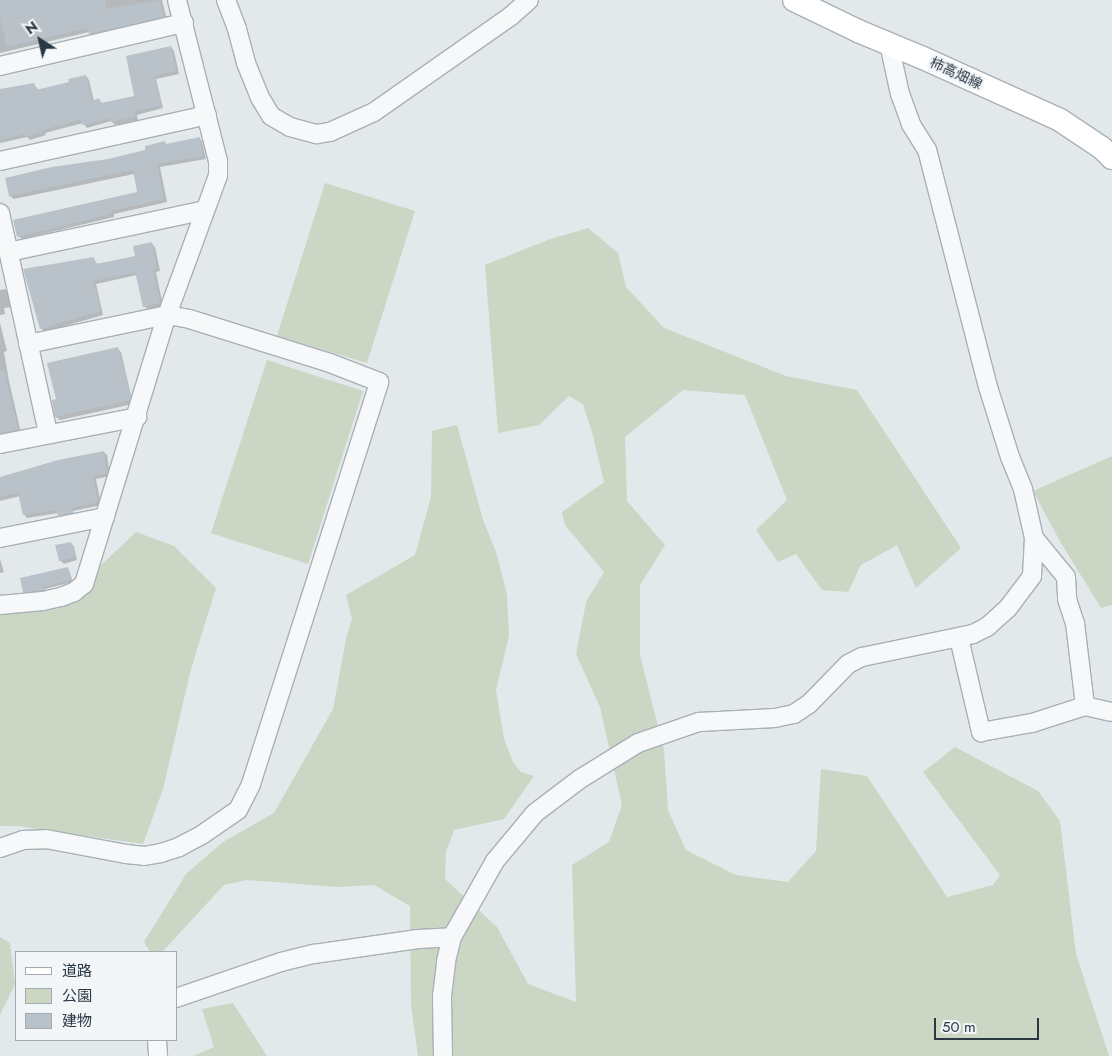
<!DOCTYPE html>
<meta charset="utf-8">
<style>
body{margin:0}
#map{position:relative;width:1112px;height:1056px;overflow:hidden;background:#e3e8eb;font-family:Jost,"Noto Sans JP",sans-serif}
div>[style]{position:absolute}
.green>*{inset:0;background:#cbd6c4}
.shadow>*{inset:0;background:#0003}
.building>*{inset:0;background:#bac2c9}
.roads{filter:drop-shadow(1px 0 #a8b0b6) drop-shadow(-1px 0 #a8b0b6) drop-shadow(0 1px #a8b0b6) drop-shadow(0 -1px #a8b0b6)}
.minor>*{height:18px;margin:-9px;padding:0 9px;transform-origin:9px;border-radius:9px;background:#f6f8f9}
.major>*{height:22px;margin:-11px;padding:0 11px;transform-origin:11px;border-radius:11px;background:#fff}
span{translate:-50% -50%;white-space:nowrap;text-align:center;line-height:1.15;-webkit-text-stroke:5px #f3f6f9;paint-order:stroke}
.street-label{font-size:14px;color:#2a3844}
.legend{position:absolute;left:15px;top:951px;width:162px;height:90px;box-sizing:border-box;background:#f3f6f9;border:1px solid #a3aab1;margin:0;padding:6px 9px;list-style:none;font-size:15px;color:#2a3844}
.legend li{display:flex;align-items:center;gap:10px;height:25px}
.legend b{width:25px;border:1px solid #a3aab1}
.north{position:absolute;left:15px;top:15px;width:50px;height:50px;-webkit-text-stroke:4px #f3f6f9;paint-order:stroke;rotate:325deg;font-size:14px;font-weight:700;line-height:20px;text-align:center;color:#2a3844}
.north::after{content:'';display:block;margin:auto;width:18px;height:22px;background:#2a3844;clip-path:polygon(50% 0,100% 100%,50% 72%,0 100%)}
.scale{position:absolute;left:934px;top:1018px;width:105px;height:22px;box-sizing:border-box;border:2px solid #2a3844;border-top:0;padding-left:6px;font-size:15px;line-height:18px;white-space:nowrap;color:#2a3844;-webkit-text-stroke:4px #f3f6f9;paint-order:stroke}
</style>
<div id="map">
<div class="green">
<div style="clip-path:polygon(325px 183px,415px 211px,367px 363px,277px 336px)"></div>
<div style="clip-path:polygon(588px 228px,618px 253px,626px 287px,664px 328px,786px 376px,857px 390px,961px 548px,916px 588px,897px 545px,861px 565px,848px 592px,822px 590px,796px 554px,778px 562px,756px 530px,787px 500px,745px 395px,683px 390px,625px 437px,627px 501px,665px 545px,640px 585px,640px 655px,664px 750px,668px 810px,686px 850px,736px 875px,788px 882px,816px 851px,821px 769px,867px 776px,947px 897px,993px 885px,1000px 875px,923px 772px,955px 747px,1038px 791px,1060px 821px,1076px 954px,1109px 1056px,418px 1056px,411px 1005px,410px 906px,374px 885px,337px 887px,247px 880px,224px 885px,162px 952px,150px 952px,144px 942px,186px 874px,223px 842px,274px 813px,333px 709px,346px 639px,352px 619px,346px 595px,415px 555px,431px 497px,432px 431px,457px 425px,483px 520px,496px 552px,507px 595px,509px 636px,496px 690px,504px 739px,513px 762px,521px 772px,534px 776px,504px 819px,454px 830px,446px 852px,445px 879px,497px 927px,528px 984px,576px 1002px,572px 865px,609px 842px,622px 805px,600px 707px,576px 654px,586px 602px,604px 572px,565px 525px,562px 512px,604px 482px,593px 436px,583px 404px,569px 396px,539px 425px,498px 433px,485px 265px,548px 240px)"></div>
<div style="clip-path:polygon(267px 360px,363px 391px,308px 564px,211px 533px)"></div>
<div style="clip-path:polygon(1112px 456px,1112px 605px,1101px 608px,1061px 543px,1033px 491px)"></div>
<div style="clip-path:polygon(136px 532px,174px 546px,216px 588px,191px 669px,163px 789px,143px 844px,18px 826px,0 826px,0 611px,52px 604px,98px 568px)"></div>
<div style="clip-path:polygon(0 937px,10px 943px,15px 984px,0 1015px)"></div>
<div style="clip-path:polygon(233px 1003px,267px 1056px,193px 1056px,214px 1047px,202px 1009px)"></div>
</div>
<div class="shadow">
<div style="clip-path:polygon(0 0,162px 0,167px 20px,93px 37px,89px 32px,0 53px)"></div>
<div style="clip-path:polygon(171px 47px,174px 51px,179px 74px,156px 79px,163px 108px,137px 115px,138px 120px,115px 125px,111px 121px,87px 128px,83px 123px,45px 133px,46px 135px,30px 140px,27px 137px,0 143px,0 90px,34px 84px,38px 90px,70px 83px,86px 76px,89px 80px,94px 101px,99px 100px,103px 104px,135px 97px)"></div>
<div style="clip-path:polygon(199px 138px,202px 141px,206px 159px,160px 167px,167px 202px,114px 214px,114px 217px,22px 239px,18px 236px,139px 193px,134px 174px,14px 199px,10px 196px,7px 179px,108px 160px)"></div>
<div style="clip-path:polygon(152px 244px,155px 247px,160px 271px,156px 272px,163px 306px,148px 310px,144px 306px,137px 275px,96px 284px,103px 315px,44px 332px,41px 328px,93px 258px,98px 265px,136px 257px)"></div>
<div style="clip-path:polygon(5px 289px,8px 292px,11px 307px,4px 308px,5px 314px,0 315px,0 290px)"></div>
<div style="clip-path:polygon(0 323px,7px 351px,4px 352px,9px 381px,21px 433px,4px 436px,0 433px)"></div>
<div style="clip-path:polygon(118px 349px,121px 352px,133px 404px,60px 420px,56px 417px,53px 401px,57px 400px)"></div>
<div style="clip-path:polygon(104px 452px,107px 455px,110px 476px,96px 479px,101px 505px,73px 511px,74px 516px,62px 518px,58px 513px,27px 518px,24px 514px,20px 496px,0 501px,0 478px)"></div>
<div style="clip-path:polygon(71px 543px,74px 547px,77px 560px,64px 564px,60px 560px)"></div>
<div style="clip-path:polygon(0 559px,4px 572px,0 573px)"></div>
<div style="clip-path:polygon(68px 568px,73px 582px,45px 589px,45px 592px,27px 594px,24px 592px)"></div>
</div>
<div class="building">
<div style="clip-path:polygon(0 0,105px 0,106px 9px,160px 0,164px 17px,89px 34px,87px 28px,7px 47px,0 16px)"></div>
<div style="clip-path:polygon(171px 46px,176px 71px,154px 76px,161px 105px,134px 111px,135px 117px,111px 122px,110px 118px,82px 125px,81px 120px,42px 130px,43px 132px,26px 137px,25px 134px,0 140px,0 89px,34px 83px,36px 90px,69px 82px,68px 79px,86px 75px,92px 101px,99px 98px,101px 103px,134px 96px,126px 56px)"></div>
<div style="clip-path:polygon(200px 137px,203px 156px,157px 164px,164px 199px,111px 211px,111px 214px,17px 237px,13px 220px,137px 192px,133px 170px,9px 196px,5px 178px,52px 167px,108px 159px,145px 150px,145px 146px,165px 141px,166px 144px)"></div>
<div style="clip-path:polygon(152px 242px,157px 268px,153px 269px,160px 303px,143px 307px,135px 272px,93px 281px,101px 311px,40px 329px,23px 269px,94px 257px,96px 264px,135px 256px,133px 246px)"></div>
<div style="clip-path:polygon(118px 347px,131px 396px,130px 400px,55px 417px,52px 400px,56px 399px,47px 363px)"></div>
<div style="clip-path:polygon(0 370px,4px 370px,18px 430px,0 433px)"></div>
<div style="clip-path:polygon(104px 451px,107px 473px,93px 476px,98px 502px,71px 508px,72px 513px,58px 516px,56px 510px,23px 515px,18px 493px,0 497px,0 477px,58px 460px)"></div>
<div style="clip-path:polygon(71px 542px,75px 557px,59px 561px,55px 545px)"></div>
<div style="clip-path:polygon(68px 567px,71px 580px,43px 587px,43px 590px,23px 592px,20px 578px)"></div>
</div>
<div class="roads">
<div class="minor">
<div style="left:226px;top:0;width:31px;rotate:69deg"></div>
<div style="left:237px;top:29px;width:35px;rotate:75deg"></div>
<div style="left:246px;top:63px;width:35px;rotate:68deg"></div>
<div style="left:259px;top:96px;width:23px;rotate:59deg"></div>
<div style="left:271px;top:116px;width:22px;rotate:30deg"></div>
<div style="left:290px;top:127px;width:28px;rotate:15deg"></div>
<div style="left:317px;top:134px;width:13px;rotate:-9deg"></div>
<div style="left:330px;top:132px;width:48px;rotate:-24.4deg"></div>
<div style="left:374px;top:112px;width:167px;rotate:-35deg"></div>
<div style="left:511px;top:16px;width:24px;rotate:-42deg"></div>
<div style="left:0;top:66px;width:189px;rotate:-13.2deg"></div>
<div style="left:0;top:161px;width:212px;rotate:-12.5deg"></div>
<div style="left:0;top:213px;width:226px;rotate:77.7deg"></div>
<div style="left:8px;top:252px;width:201px;rotate:-12deg"></div>
<div style="left:0;top:444px;width:140px;rotate:-11.1deg"></div>
<div style="left:0;top:538px;width:107px;rotate:-11.3deg"></div>
<div style="left:1034px;top:538px;width:50px;rotate:50.6deg"></div>
<div style="left:1066px;top:577px;width:22px;rotate:87deg"></div>
<div style="left:1067px;top:599px;width:25px;rotate:72deg"></div>
<div style="left:1075px;top:623px;width:84px;rotate:83.1deg"></div>
<div style="left:0;top:605px;width:43px;rotate:-5.3deg"></div>
<div style="left:43px;top:601px;width:18px;rotate:-13deg"></div>
<div style="left:61px;top:597px;width:14px;rotate:-21deg"></div>
<div style="left:74px;top:592px;width:13px;rotate:-39deg"></div>
<div style="left:84px;top:584px;width:282px;rotate:-72.9deg"></div>
<div style="left:167px;top:315px;width:148px;rotate:-69.9deg"></div>
<div style="left:218px;top:176px;width:15px;rotate:-90deg"></div>
<div style="left:218px;top:161px;width:166px;rotate:-104.3deg"></div>
<div style="left:959px;top:638px;width:97px;rotate:76.8deg"></div>
<div style="left:981px;top:732px;width:52px;rotate:-10deg"></div>
<div style="left:1032px;top:723px;width:56px;rotate:-17.8deg"></div>
<div style="left:1085px;top:706px;width:26px;rotate:13deg"></div>
<div style="left:0;top:848px;width:24px;rotate:-19deg"></div>
<div style="left:23px;top:840px;width:23px;rotate:-2deg"></div>
<div style="left:46px;top:839px;width:81px;rotate:10.6deg"></div>
<div style="left:126px;top:854px;width:18px;rotate:6deg"></div>
<div style="left:144px;top:856px;width:17px;rotate:-10deg"></div>
<div style="left:161px;top:853px;width:19px;rotate:-18deg"></div>
<div style="left:179px;top:847px;width:27px;rotate:-28deg"></div>
<div style="left:203px;top:834px;width:42px;rotate:-34.4deg"></div>
<div style="left:238px;top:810px;width:29px;rotate:-63deg"></div>
<div style="left:251px;top:784px;width:422px;rotate:-72.3deg"></div>
<div style="left:379px;top:382px;width:53px;rotate:-158.8deg"></div>
<div style="left:330px;top:363px;width:147px;rotate:-162.6deg"></div>
<div style="left:190px;top:319px;width:23px;rotate:-170deg"></div>
<div style="left:167px;top:315px;width:142px;rotate:168.2deg"></div>
<div style="left:176px;top:998px;width:111px;rotate:-18.9deg"></div>
<div style="left:281px;top:962px;width:34px;rotate:-14deg"></div>
<div style="left:314px;top:954px;width:105px;rotate:-8.2deg"></div>
<div style="left:418px;top:939px;width:34px;rotate:-3deg"></div>
<div style="left:157px;top:1040px;width:16px;rotate:86deg"></div>
<div style="left:443px;top:1056px;width:60px;rotate:-91deg"></div>
<div style="left:442px;top:996px;width:35px;rotate:-83deg"></div>
<div style="left:446px;top:961px;width:25px;rotate:-76deg"></div>
<div style="left:452px;top:937px;width:87px;rotate:-60.5deg"></div>
<div style="left:495px;top:861px;width:62px;rotate:-50.2deg"></div>
<div style="left:535px;top:813px;width:56px;rotate:-37.1deg"></div>
<div style="left:580px;top:779px;width:68px;rotate:-31.8deg"></div>
<div style="left:638px;top:743px;width:65px;rotate:-19deg"></div>
<div style="left:699px;top:722px;width:76px;rotate:-3deg"></div>
<div style="left:775px;top:718px;width:19px;rotate:-12deg"></div>
<div style="left:794px;top:714px;width:18px;rotate:-34deg"></div>
<div style="left:809px;top:704px;width:56px;rotate:-45.7deg"></div>
<div style="left:848px;top:664px;width:16px;rotate:-27deg"></div>
<div style="left:862px;top:657px;width:113px;rotate:-11.7deg"></div>
<div style="left:973px;top:634px;width:16px;rotate:-27deg"></div>
<div style="left:987px;top:627px;width:28px;rotate:-42deg"></div>
<div style="left:1008px;top:608px;width:40px;rotate:-53deg"></div>
<div style="left:1032px;top:576px;width:38px;rotate:-87deg"></div>
<div style="left:1034px;top:538px;width:50px;rotate:-102.7deg"></div>
<div style="left:1023px;top:489px;width:35px;rotate:-112deg"></div>
<div style="left:1010px;top:457px;width:73px;rotate:-107.4deg"></div>
<div style="left:988px;top:387px;width:245px;rotate:-104.4deg"></div>
<div style="left:927px;top:150px;width:31px;rotate:-122deg"></div>
<div style="left:911px;top:124px;width:32px;rotate:-110deg"></div>
<div style="left:900px;top:94px;width:51px;rotate:-102.4deg"></div>
</div>
<div class="major">
<div style="left:794px;top:0;width:71px;rotate:25.8deg"></div>
<div style="left:858px;top:31px;width:70px;rotate:22.6deg"></div>
<div style="left:923px;top:58px;width:150px;rotate:24.3deg"></div>
<div style="left:1060px;top:120px;width:50px;rotate:33.7deg"></div>
<div style="left:1102px;top:148px;width:14px;rotate:45deg"></div>
</div>
</div>
<div class="street-label">
<span style="left:956px;top:73px;rotate:25deg">柿高畑線</span>
</div>
<ul class="legend">
<li><b style="height:6px;background:#fff"></b>道路</li>
<li><b style="height:14px;background:#cbd6c4"></b>公園</li>
<li><b style="height:14px;background:#bac2c9"></b>建物</li>
</ul>
<div class="north">N</div>
<div class="scale">50 m</div>
</div>
